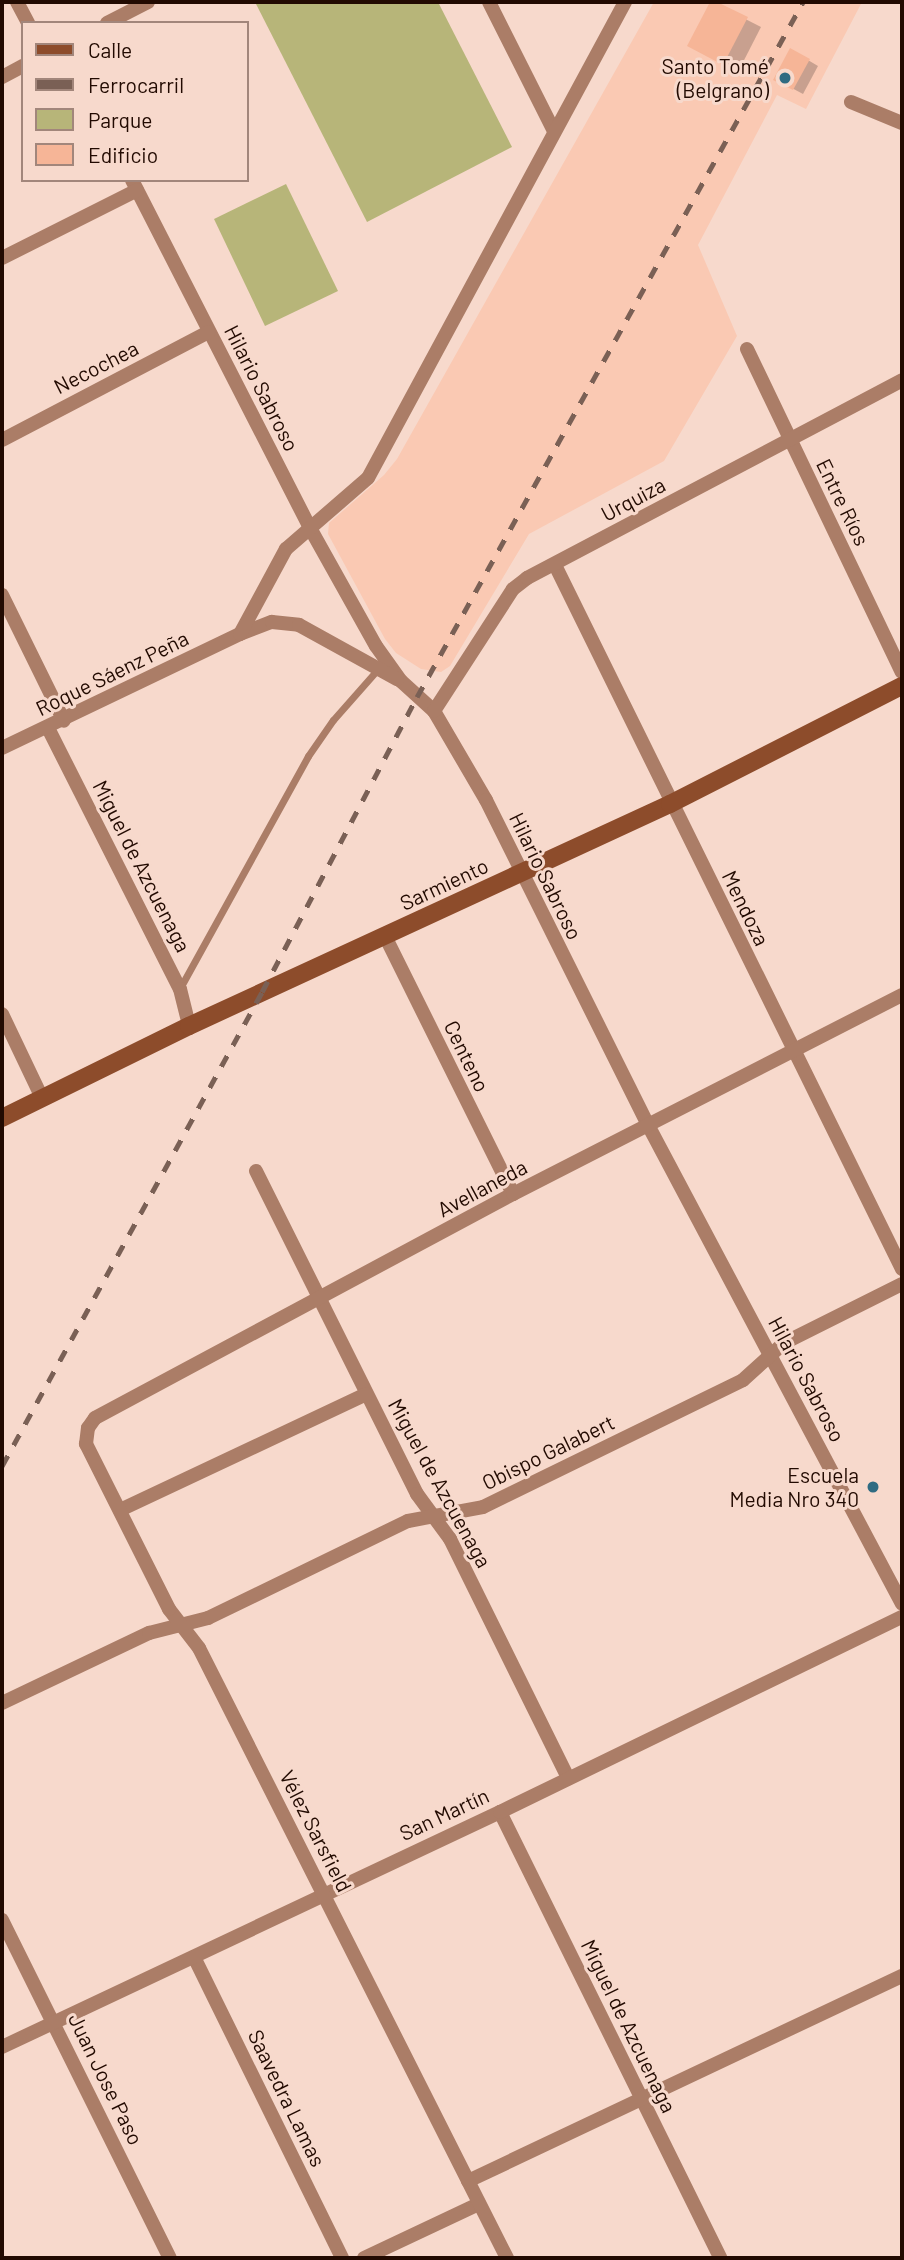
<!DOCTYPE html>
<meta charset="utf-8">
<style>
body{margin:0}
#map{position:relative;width:904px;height:2260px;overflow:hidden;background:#f7d9cc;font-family:Barlow,sans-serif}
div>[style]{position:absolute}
.built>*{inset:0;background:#fac9b3}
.green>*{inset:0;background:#b7b579}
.shadow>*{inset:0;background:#0003}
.building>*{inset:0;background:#f6b597}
.lane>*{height:7px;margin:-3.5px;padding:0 3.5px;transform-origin:3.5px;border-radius:3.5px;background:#ab7d67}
.street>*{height:14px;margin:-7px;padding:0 7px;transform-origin:7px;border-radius:7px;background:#ab7d67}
.secondary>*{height:18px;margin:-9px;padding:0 9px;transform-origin:9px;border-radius:9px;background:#8d4c2b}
.rail>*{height:5px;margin-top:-2.5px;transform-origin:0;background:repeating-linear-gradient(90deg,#7a6055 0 12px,transparent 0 24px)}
.dots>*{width:19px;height:19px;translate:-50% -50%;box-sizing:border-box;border:4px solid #f7d9cc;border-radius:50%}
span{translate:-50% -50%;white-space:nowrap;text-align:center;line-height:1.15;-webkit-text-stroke:6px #f7d9cc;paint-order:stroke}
.poi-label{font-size:21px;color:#220a01}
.right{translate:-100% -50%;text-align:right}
.street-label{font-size:21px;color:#220a01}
.frame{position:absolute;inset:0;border:4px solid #220a01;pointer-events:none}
.legend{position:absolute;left:21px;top:21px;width:228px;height:161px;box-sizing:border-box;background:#f7d9cc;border:2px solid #a2867b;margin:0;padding:9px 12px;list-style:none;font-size:21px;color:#220a01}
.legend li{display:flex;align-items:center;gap:14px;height:35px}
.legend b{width:35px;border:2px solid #a2867b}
</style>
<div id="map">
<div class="built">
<div style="clip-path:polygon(654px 2px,862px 2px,806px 109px,777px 95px,698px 245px,737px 336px,664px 461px,529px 534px,450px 666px,441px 672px,421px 669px,396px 653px,385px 639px,328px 534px,329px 523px,384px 475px,397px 459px)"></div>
</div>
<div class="green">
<div style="clip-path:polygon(255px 2px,438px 2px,512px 147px,367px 222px)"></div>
<div style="clip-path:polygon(286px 184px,338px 291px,265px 326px,214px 219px)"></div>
</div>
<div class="shadow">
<div style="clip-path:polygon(712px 2px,761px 27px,738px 72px,689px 46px)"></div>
<div style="clip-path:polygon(791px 50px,818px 66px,803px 94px,775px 79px)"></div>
</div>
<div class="building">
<div style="clip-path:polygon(710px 2px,717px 2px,748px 17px,723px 65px,687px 46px)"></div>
<div style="clip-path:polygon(790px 48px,810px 59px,793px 90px,773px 80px)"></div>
</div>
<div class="lane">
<div style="left:180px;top:988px;width:265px;rotate:-61.1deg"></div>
<div style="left:308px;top:756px;width:44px;rotate:-55.2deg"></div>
<div style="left:333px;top:720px;width:68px;rotate:-48.6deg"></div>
</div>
<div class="street">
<div style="left:17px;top:2px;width:24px;rotate:62deg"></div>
<div style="left:489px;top:2px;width:144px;rotate:63.3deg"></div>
<div style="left:107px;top:23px;width:46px;rotate:-27.1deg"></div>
<div style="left:2px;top:77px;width:24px;rotate:-28deg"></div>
<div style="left:851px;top:102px;width:55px;rotate:22.4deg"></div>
<div style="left:132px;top:180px;width:391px;rotate:62.9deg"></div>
<div style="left:310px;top:528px;width:135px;rotate:60.8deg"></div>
<div style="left:376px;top:646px;width:43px;rotate:54.5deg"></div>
<div style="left:401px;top:681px;width:45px;rotate:42.3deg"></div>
<div style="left:434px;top:711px;width:103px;rotate:59.7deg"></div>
<div style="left:486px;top:800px;width:363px;rotate:63.5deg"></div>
<div style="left:648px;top:1125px;width:542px;rotate:62.06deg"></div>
<div style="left:2px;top:258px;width:151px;rotate:-26.7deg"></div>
<div style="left:747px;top:349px;width:358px;rotate:64.4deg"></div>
<div style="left:2px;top:440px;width:233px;rotate:-27.6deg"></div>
<div style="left:555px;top:565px;width:785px;rotate:63.76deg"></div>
<div style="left:2px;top:595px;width:140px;rotate:63.8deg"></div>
<div style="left:240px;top:634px;width:34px;rotate:-21deg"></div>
<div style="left:272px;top:622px;width:27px;rotate:6deg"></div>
<div style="left:299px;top:625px;width:112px;rotate:28.9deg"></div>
<div style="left:434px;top:711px;width:145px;rotate:-57.1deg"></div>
<div style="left:513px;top:589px;width:18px;rotate:-38deg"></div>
<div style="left:527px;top:578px;width:424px;rotate:-27.8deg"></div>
<div style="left:48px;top:728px;width:292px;rotate:63.2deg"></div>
<div style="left:180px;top:989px;width:38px;rotate:76deg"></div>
<div style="left:2px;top:748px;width:264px;rotate:-25.6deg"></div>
<div style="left:240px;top:634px;width:97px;rotate:-61.6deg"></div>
<div style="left:286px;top:549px;width:108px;rotate:-40.9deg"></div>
<div style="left:368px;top:478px;width:541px;rotate:-61.63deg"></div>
<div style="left:385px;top:936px;width:288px;rotate:63.6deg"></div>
<div style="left:2px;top:1014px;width:93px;rotate:64.5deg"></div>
<div style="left:256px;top:1171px;width:361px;rotate:63.5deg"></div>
<div style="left:417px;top:1494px;width:56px;rotate:53.7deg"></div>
<div style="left:450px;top:1539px;width:267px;rotate:63.7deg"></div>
<div style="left:120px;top:1510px;width:272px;rotate:-25.2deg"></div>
<div style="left:2px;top:1703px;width:163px;rotate:-25.5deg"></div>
<div style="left:149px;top:1633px;width:61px;rotate:-14.3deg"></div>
<div style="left:208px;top:1618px;width:222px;rotate:-25.9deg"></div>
<div style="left:408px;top:1521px;width:76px;rotate:-10.6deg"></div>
<div style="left:483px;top:1507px;width:289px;rotate:-26deg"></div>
<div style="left:743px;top:1380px;width:55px;rotate:-42.1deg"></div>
<div style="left:784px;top:1343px;width:132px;rotate:-26.6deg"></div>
<div style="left:500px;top:1812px;width:497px;rotate:63.7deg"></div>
<div style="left:2px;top:1920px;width:377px;rotate:63.6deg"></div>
<div style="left:194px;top:1957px;width:335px;rotate:63.8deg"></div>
<div style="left:2px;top:2047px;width:551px;rotate:-25.26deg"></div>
<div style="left:500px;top:1812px;width:447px;rotate:-25.9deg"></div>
<div style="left:468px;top:2181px;width:480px;rotate:-25.3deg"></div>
<div style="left:364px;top:2258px;width:127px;rotate:-25.2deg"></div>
<div style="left:507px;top:2258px;width:683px;rotate:-116.79deg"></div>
<div style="left:199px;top:1648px;width:49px;rotate:-127.6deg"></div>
<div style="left:169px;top:1609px;width:185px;rotate:-116.7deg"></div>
<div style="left:86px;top:1444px;width:16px;rotate:-83deg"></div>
<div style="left:88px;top:1428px;width:12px;rotate:-55deg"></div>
<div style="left:95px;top:1418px;width:474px;rotate:-28.2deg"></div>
<div style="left:513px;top:1194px;width:437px;rotate:-27.1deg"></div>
</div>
<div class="secondary">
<div style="left:2px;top:1118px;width:208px;rotate:-26.2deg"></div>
<div style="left:189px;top:1026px;width:530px;rotate:-24.78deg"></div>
<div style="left:670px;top:804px;width:260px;rotate:-27deg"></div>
</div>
<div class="rail">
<div style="left:2px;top:1466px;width:541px;rotate:-61.25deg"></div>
<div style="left:262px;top:992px;width:333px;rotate:-62.3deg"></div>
<div style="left:417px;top:697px;width:795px;rotate:-60.95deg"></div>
</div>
<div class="dots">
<div style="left:785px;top:78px;background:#2f6b82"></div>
<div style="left:873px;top:1487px;background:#2f6b82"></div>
</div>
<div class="poi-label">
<span class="right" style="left:769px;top:78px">Santo Tomé<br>(Belgrano)</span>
<span class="right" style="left:859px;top:1487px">Escuela<br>Media Nro 340</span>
</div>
<div class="street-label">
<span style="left:96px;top:367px;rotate:-27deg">Necochea</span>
<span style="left:262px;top:388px;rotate:63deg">Hilario Sabroso</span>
<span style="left:633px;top:499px;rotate:-28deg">Urquiza</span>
<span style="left:843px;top:502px;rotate:64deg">Entre Ríos</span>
<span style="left:112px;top:673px;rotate:-26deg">Roque Sáenz Peña</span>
<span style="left:142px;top:866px;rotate:63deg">Miguel de Azcuenaga</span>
<span style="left:546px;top:876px;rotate:64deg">Hilario Sabroso</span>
<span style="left:444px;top:884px;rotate:-25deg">Sarmiento</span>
<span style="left:746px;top:908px;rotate:64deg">Mendoza</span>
<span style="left:467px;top:1056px;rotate:64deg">Centeno</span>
<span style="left:482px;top:1188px;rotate:-28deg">Avellaneda</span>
<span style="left:807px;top:1379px;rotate:62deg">Hilario Sabroso</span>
<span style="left:548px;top:1452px;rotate:-26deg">Obispo Galabert</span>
<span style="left:440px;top:1483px;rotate:61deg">Miguel de Azcuenaga</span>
<span style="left:444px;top:1814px;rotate:-25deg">San Martín</span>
<span style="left:316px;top:1831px;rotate:63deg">Vélez Sarsfield</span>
<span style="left:629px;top:2026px;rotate:64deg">Miguel de Azcuenaga</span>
<span style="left:106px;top:2079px;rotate:64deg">Juan Jose Paso</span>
<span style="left:287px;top:2098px;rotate:64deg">Saavedra Lamas</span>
</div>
<div class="frame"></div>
<ul class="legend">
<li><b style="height:9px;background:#8d4c2b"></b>Calle</li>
<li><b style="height:9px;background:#7a6055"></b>Ferrocarril</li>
<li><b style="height:19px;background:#b7b579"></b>Parque</li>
<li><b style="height:19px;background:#f6b597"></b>Edificio</li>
</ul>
</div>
